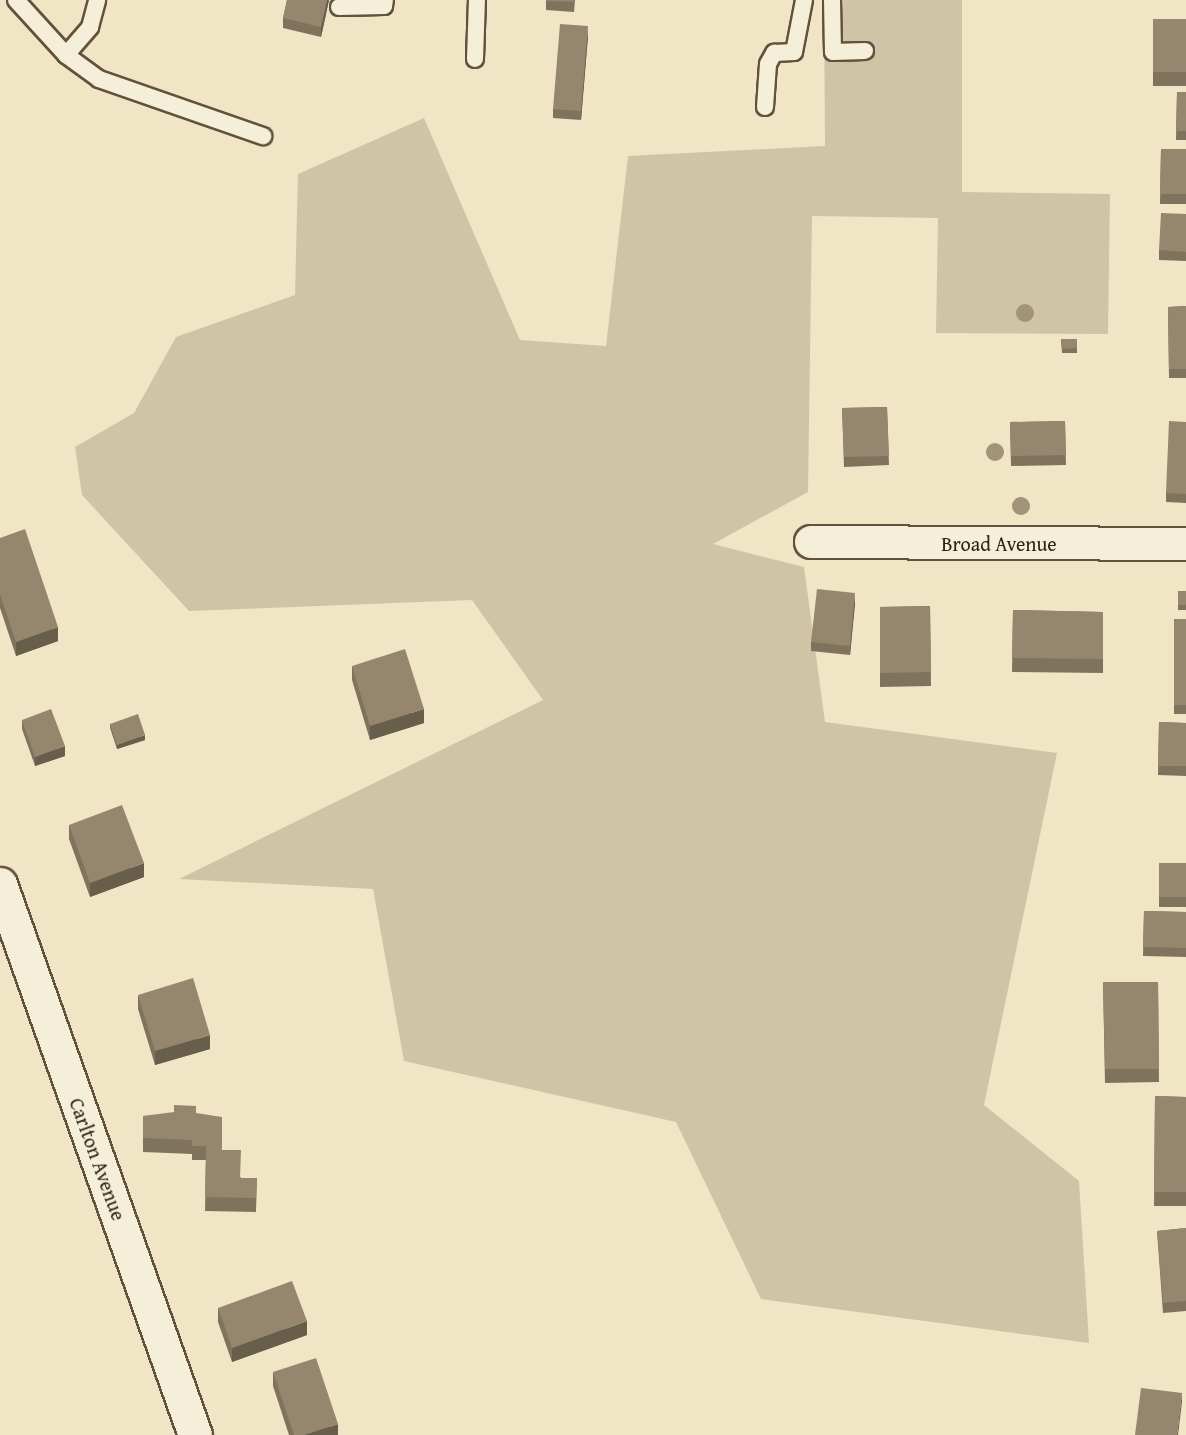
<!DOCTYPE html>
<style>
body{margin:0}
#map{position:relative;width:1186px;height:1435px;overflow:hidden;background:#f0e6c5;font-family:"Gentium Book Plus",serif}
div>[style]{position:absolute}
.green>*{inset:0;background:#d0c4a6}
.roads{filter:drop-shadow(2px 0 #62513c) drop-shadow(-2px 0 #62513c) drop-shadow(0 2px #62513c) drop-shadow(0 -2px #62513c)}
.lane>*{height:16px;margin:-8px;padding:0 8px;transform-origin:8px;border-radius:8px;background:#f5efd9}
.street>*{height:32px;margin:-16px;padding:0 16px;transform-origin:16px;border-radius:16px;background:#f5efd9}
.secondary>*{height:33px;margin:-16.5px;padding:0 16.5px;transform-origin:16.5px;border-radius:16.5px;background:#f5efd9}
.trees>*{width:18px;height:18px;margin:-9px;border-radius:50%;background:#a1947a}
.wall>*{inset:0;background:#80735e}
.shaded-wall>*{inset:0;background:#685e4c}
.building>*{inset:0;background:#95866d}
span{translate:-50% -50%;white-space:nowrap;text-align:center;line-height:1.15;-webkit-text-stroke:4.5px #f5efd9;paint-order:stroke}
.street-label{font-size:20px;color:#321f0e}
</style>
<div id="map">
<div class="green">
<div style="clip-path:polygon(824px 0,962px 0,962px 192px,1110px 194px,1108px 334px,936px 333px,938px 218px,812px 216px,808px 492px,713px 544px,804px 567px,825px 722px,1057px 753px,984px 1105px,1079px 1181px,1089px 1343px,761px 1299px,676px 1122px,404px 1061px,373px 889px,179px 879px,543px 700px,472px 600px,189px 611px,82px 495px,75px 447px,134px 413px,176px 337px,295px 295px,298px 174px,424px 118px,520px 340px,606px 346px,628px 156px,825px 146px)"></div>
</div>
<div class="roads">
<div class="lane">
<div style="left:16px;top:0;width:74px;rotate:47.7deg"></div>
<div style="left:66px;top:55px;width:37px;rotate:-49deg"></div>
<div style="left:90px;top:27px;width:28px;rotate:-75deg"></div>
<div style="left:832px;top:0;width:52px;rotate:88.9deg"></div>
<div style="left:833px;top:52px;width:32px;rotate:-2deg"></div>
<div style="left:339px;top:7px;width:45px;rotate:-1.3deg"></div>
<div style="left:384px;top:6px;width:6px;rotate:-81deg"></div>
<div style="left:66px;top:55px;width:41px;rotate:36deg"></div>
<div style="left:99px;top:79px;width:174px;rotate:19.2deg"></div>
<div style="left:475px;top:59px;width:59px;rotate:-88.1deg"></div>
<div style="left:765px;top:107px;width:43px;rotate:-86deg"></div>
<div style="left:768px;top:64px;width:13px;rotate:-61deg"></div>
<div style="left:774px;top:53px;width:20px;rotate:-3deg"></div>
<div style="left:794px;top:52px;width:53px;rotate:-79.1deg"></div>
</div>
<div class="street">
<div style="left:811px;top:542px;width:375px;rotate:0.3deg"></div>
</div>
<div class="secondary">
<div style="left:0;top:884px;width:584px;rotate:70.51deg"></div>
</div>
</div>
<div class="trees">
<div style="left:1025px;top:313px"></div>
<div style="left:995px;top:452px"></div>
<div style="left:1021px;top:506px"></div>
</div>
<div class="wall">
<div style="clip-path:polygon(287px 0,329px 0,321px 37px,283px 28px,283px 18px)"></div>
<div style="clip-path:polygon(546px 0,575px 0,574px 12px,546px 10px)"></div>
<div style="clip-path:polygon(1153px 19px,1186px 19px,1186px 86px,1153px 86px)"></div>
<div style="clip-path:polygon(588px 36px,581px 120px,553px 118px,553px 109px)"></div>
<div style="clip-path:polygon(1177px 92px,1186px 92px,1186px 140px,1176px 140px)"></div>
<div style="clip-path:polygon(1161px 149px,1186px 149px,1186px 204px,1160px 204px)"></div>
<div style="clip-path:polygon(1186px 214px,1186px 261px,1159px 260px,1159px 250px)"></div>
<div style="clip-path:polygon(1186px 306px,1186px 378px,1169px 378px,1168px 307px)"></div>
<div style="clip-path:polygon(1061px 339px,1077px 339px,1077px 353px,1062px 353px)"></div>
<div style="clip-path:polygon(887px 407px,889px 465px,844px 467px,842px 408px)"></div>
<div style="clip-path:polygon(1065px 421px,1066px 465px,1011px 466px,1010px 422px)"></div>
<div style="clip-path:polygon(1186px 422px,1186px 503px,1166px 502px,1166px 493px)"></div>
<div style="clip-path:polygon(0 538px,58px 641px,16px 656px,0 608px)"></div>
<div style="clip-path:polygon(1178px 591px,1186px 591px,1186px 610px,1178px 610px)"></div>
<div style="clip-path:polygon(855px 603px,850px 655px,811px 651px,811px 642px)"></div>
<div style="clip-path:polygon(930px 606px,931px 686px,880px 687px,880px 607px)"></div>
<div style="clip-path:polygon(1013px 610px,1103px 612px,1103px 673px,1012px 672px)"></div>
<div style="clip-path:polygon(1174px 619px,1186px 619px,1186px 714px,1174px 714px)"></div>
<div style="clip-path:polygon(352px 666px,424px 723px,370px 740px,352px 680px)"></div>
<div style="clip-path:polygon(22px 720px,65px 756px,35px 766px,22px 729px)"></div>
<div style="clip-path:polygon(1159px 722px,1186px 723px,1186px 776px,1158px 775px)"></div>
<div style="clip-path:polygon(110px 724px,145px 740px,117px 749px,110px 728px)"></div>
<div style="clip-path:polygon(69px 825px,144px 877px,90px 897px,69px 839px)"></div>
<div style="clip-path:polygon(1159px 863px,1186px 863px,1186px 907px,1159px 907px)"></div>
<div style="clip-path:polygon(1144px 911px,1186px 912px,1186px 957px,1143px 956px)"></div>
<div style="clip-path:polygon(1103px 982px,1158px 982px,1159px 1082px,1105px 1083px)"></div>
<div style="clip-path:polygon(138px 995px,210px 1049px,155px 1065px,138px 1009px)"></div>
<div style="clip-path:polygon(1155px 1096px,1186px 1097px,1186px 1206px,1154px 1206px)"></div>
<div style="clip-path:polygon(196px 1113px,241px 1178px,257px 1178px,256px 1212px,205px 1211px,206px 1160px,192px 1160px,192px 1154px,143px 1152px,143px 1116px)"></div>
<div style="clip-path:polygon(1186px 1228px,1186px 1311px,1163px 1313px,1157px 1231px)"></div>
<div style="clip-path:polygon(218px 1308px,307px 1335px,232px 1362px,218px 1322px)"></div>
<div style="clip-path:polygon(273px 1372px,338px 1435px,289px 1435px,273px 1386px)"></div>
</div>
<div class="shaded-wall">
<div style="clip-path:polygon(327px 0,329px 0,321px 37px,321px 27px)"></div>
<div style="clip-path:polygon(588px 26px,588px 36px,581px 120px,581px 111px)"></div>
<div style="clip-path:polygon(855px 593px,855px 603px,850px 655px,850px 646px)"></div>
<div style="clip-path:polygon(58px 627px,58px 641px,16px 656px,16px 642px)"></div>
<div style="clip-path:polygon(424px 709px,424px 723px,370px 740px,370px 726px)"></div>
<div style="clip-path:polygon(145px 735px,145px 740px,117px 749px,117px 745px)"></div>
<div style="clip-path:polygon(65px 746px,65px 756px,35px 766px,35px 757px)"></div>
<div style="clip-path:polygon(144px 863px,144px 877px,90px 897px,90px 883px)"></div>
<div style="clip-path:polygon(210px 1035px,210px 1049px,155px 1065px,155px 1051px)"></div>
<div style="clip-path:polygon(307px 1321px,307px 1335px,232px 1362px,232px 1348px)"></div>
<div style="clip-path:polygon(1182px 1393px,1182px 1402px,1178px 1435px,1177px 1435px)"></div>
<div style="clip-path:polygon(338px 1424px,338px 1435px,304px 1435px)"></div>
</div>
<div class="building">
<div style="clip-path:polygon(287px 0,327px 0,321px 27px,283px 18px)"></div>
<div style="clip-path:polygon(546px 0,574px 0,574px 2px,546px 1px)"></div>
<div style="clip-path:polygon(1153px 19px,1186px 19px,1186px 72px,1153px 72px)"></div>
<div style="clip-path:polygon(560px 24px,588px 26px,581px 111px,553px 109px)"></div>
<div style="clip-path:polygon(1177px 92px,1186px 92px,1186px 131px,1176px 131px)"></div>
<div style="clip-path:polygon(1161px 149px,1186px 149px,1186px 194px,1160px 194px)"></div>
<div style="clip-path:polygon(1161px 213px,1186px 214px,1186px 252px,1159px 250px)"></div>
<div style="clip-path:polygon(1186px 306px,1186px 369px,1169px 369px,1168px 307px)"></div>
<div style="clip-path:polygon(1061px 339px,1077px 339px,1077px 348px,1062px 349px)"></div>
<div style="clip-path:polygon(887px 407px,889px 456px,844px 457px,842px 408px)"></div>
<div style="clip-path:polygon(1065px 421px,1066px 455px,1011px 456px,1010px 422px)"></div>
<div style="clip-path:polygon(1169px 421px,1186px 422px,1186px 494px,1166px 493px)"></div>
<div style="clip-path:polygon(25px 529px,58px 627px,16px 642px,0 594px,0 538px)"></div>
<div style="clip-path:polygon(817px 589px,855px 593px,850px 646px,811px 642px)"></div>
<div style="clip-path:polygon(1178px 591px,1186px 591px,1186px 605px,1178px 605px)"></div>
<div style="clip-path:polygon(930px 606px,931px 672px,880px 673px,880px 607px)"></div>
<div style="clip-path:polygon(1013px 610px,1103px 612px,1103px 659px,1012px 658px)"></div>
<div style="clip-path:polygon(1174px 619px,1186px 619px,1186px 705px,1174px 705px)"></div>
<div style="clip-path:polygon(405px 649px,424px 709px,370px 726px,352px 666px)"></div>
<div style="clip-path:polygon(51px 709px,65px 746px,35px 757px,22px 720px)"></div>
<div style="clip-path:polygon(138px 714px,145px 735px,117px 745px,110px 724px)"></div>
<div style="clip-path:polygon(1159px 722px,1186px 723px,1186px 766px,1158px 766px)"></div>
<div style="clip-path:polygon(122px 805px,144px 863px,90px 883px,69px 825px)"></div>
<div style="clip-path:polygon(1159px 863px,1186px 863px,1186px 897px,1159px 897px)"></div>
<div style="clip-path:polygon(1144px 911px,1186px 912px,1186px 948px,1143px 947px)"></div>
<div style="clip-path:polygon(193px 978px,210px 1035px,155px 1051px,138px 995px)"></div>
<div style="clip-path:polygon(1103px 982px,1158px 982px,1159px 1069px,1105px 1069px)"></div>
<div style="clip-path:polygon(1155px 1096px,1186px 1097px,1186px 1192px,1154px 1192px)"></div>
<div style="clip-path:polygon(174px 1105px,196px 1106px,196px 1113px,222px 1117px,222px 1150px,241px 1150px,240px 1178px,257px 1178px,256px 1198px,205px 1197px,206px 1146px,192px 1146px,192px 1140px,143px 1138px,143px 1116px,174px 1112px)"></div>
<div style="clip-path:polygon(1186px 1228px,1186px 1301px,1163px 1303px,1157px 1231px)"></div>
<div style="clip-path:polygon(292px 1281px,307px 1321px,232px 1348px,218px 1308px)"></div>
<div style="clip-path:polygon(316px 1358px,338px 1424px,304px 1435px,294px 1435px,273px 1372px)"></div>
<div style="clip-path:polygon(1141px 1388px,1182px 1393px,1177px 1435px,1135px 1435px)"></div>
</div>
<div class="street-label">
<span style="left:999px;top:543px">Broad Avenue</span>
<span style="left:98px;top:1159px;rotate:70deg">Carlton Avenue</span>
</div>
</div>
